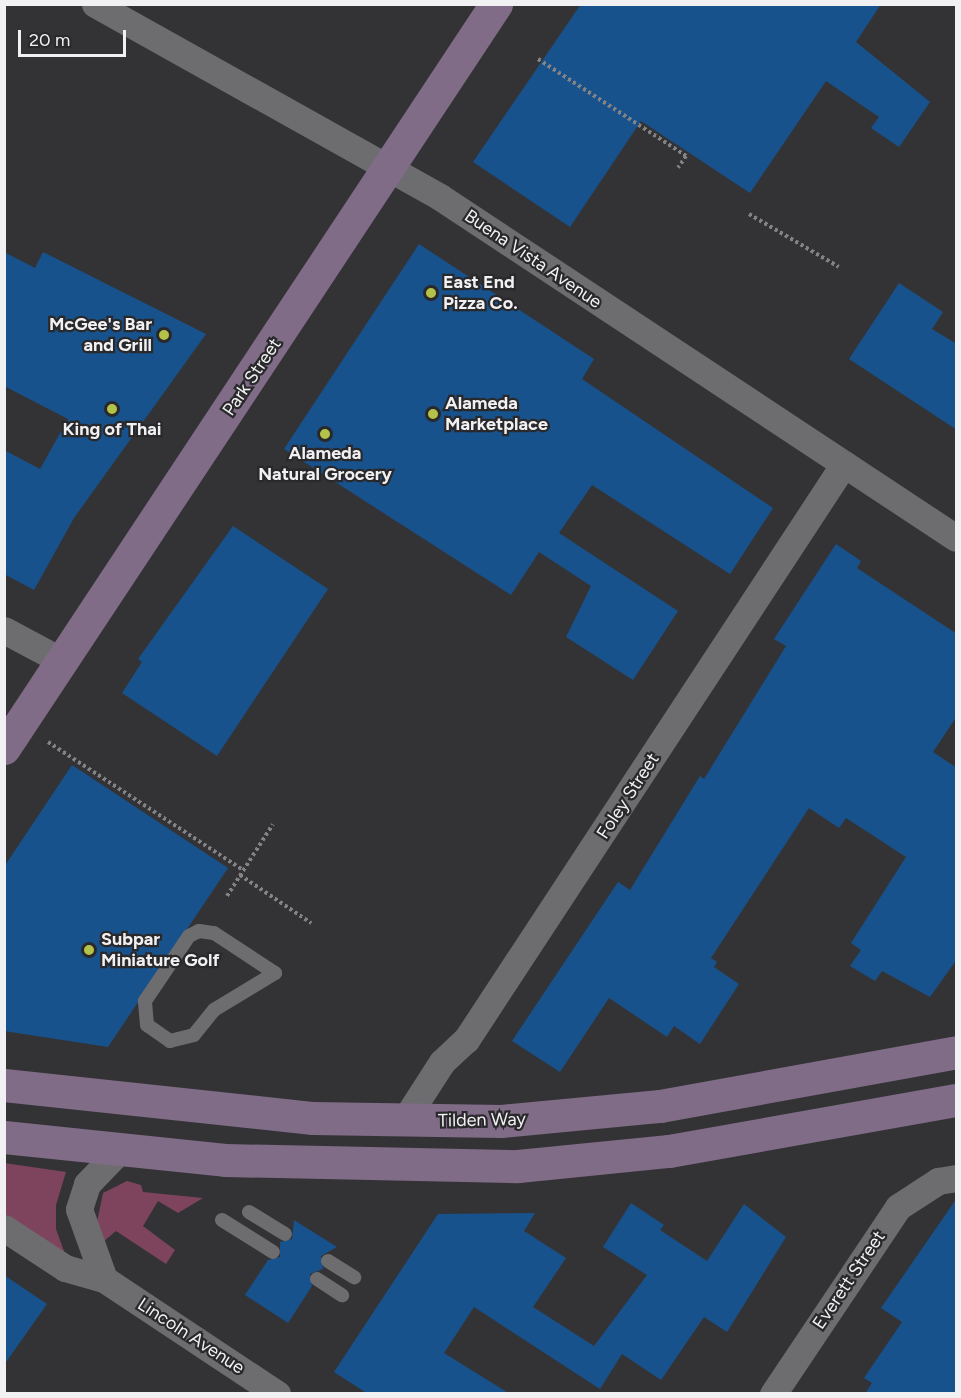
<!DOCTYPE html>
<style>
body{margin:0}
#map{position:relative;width:961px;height:1398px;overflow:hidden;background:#333336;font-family:Figtree,sans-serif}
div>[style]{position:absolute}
.green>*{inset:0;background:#7f445d}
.building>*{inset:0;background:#18528c}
.path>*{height:4px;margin-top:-2px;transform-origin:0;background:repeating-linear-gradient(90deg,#838386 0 3px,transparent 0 6px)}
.service>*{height:14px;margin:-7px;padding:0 7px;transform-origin:7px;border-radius:7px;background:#6d6d70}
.minor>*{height:27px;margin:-13.5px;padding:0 13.5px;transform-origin:13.5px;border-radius:13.5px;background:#6d6d70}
.secondary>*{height:33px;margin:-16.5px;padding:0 16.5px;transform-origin:16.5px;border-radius:16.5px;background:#816c87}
.dots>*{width:16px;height:16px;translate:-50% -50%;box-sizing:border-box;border:3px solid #29292c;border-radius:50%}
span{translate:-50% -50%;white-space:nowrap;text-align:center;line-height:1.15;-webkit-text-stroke:4.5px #29292c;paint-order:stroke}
.street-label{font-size:18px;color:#f1f1f3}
.poi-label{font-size:18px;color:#f1f1f3;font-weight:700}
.left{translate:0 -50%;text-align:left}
.right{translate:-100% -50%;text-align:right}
.frame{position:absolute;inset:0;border:6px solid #f1f1f3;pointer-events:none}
.scale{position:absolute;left:18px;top:30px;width:108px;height:27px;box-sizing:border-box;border:3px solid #f1f1f3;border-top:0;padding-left:8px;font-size:18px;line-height:21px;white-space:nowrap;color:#f1f1f3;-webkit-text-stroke:4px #29292c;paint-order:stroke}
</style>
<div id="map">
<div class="green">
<div style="clip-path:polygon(4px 1163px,66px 1172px,56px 1205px,56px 1229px,65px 1254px,5px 1214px)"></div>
<div style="clip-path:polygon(127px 1181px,141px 1185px,143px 1192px,203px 1198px,178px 1213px,158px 1201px,143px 1226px,175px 1250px,166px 1264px,116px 1231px,104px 1241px,96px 1227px,103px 1193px)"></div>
</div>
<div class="building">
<div style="clip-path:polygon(581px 4px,881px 4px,856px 42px,930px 102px,899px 147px,871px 128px,879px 117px,826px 81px,750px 193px,641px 121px,570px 227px,473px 162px)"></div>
<div style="clip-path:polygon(419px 244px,594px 359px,582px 379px,773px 508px,730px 574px,592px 485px,559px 533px,678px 611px,633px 680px,566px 637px,591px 586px,539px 552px,511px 595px,284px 449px)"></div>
<div style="clip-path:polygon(4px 252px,35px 268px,43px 252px,206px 334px,74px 518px,34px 590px,4px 574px,4px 450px,40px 469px,68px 419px,4px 386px)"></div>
<div style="clip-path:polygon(899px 283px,943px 312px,932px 329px,957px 344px,957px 430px,849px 359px)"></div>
<div style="clip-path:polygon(233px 526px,328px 589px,217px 756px,122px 693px,142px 662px,138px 659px)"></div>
<div style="clip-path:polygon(836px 544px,861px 561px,857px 568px,957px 634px,957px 716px,933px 752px,957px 768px,957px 959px,930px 997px,882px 971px,875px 981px,850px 966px,861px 950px,851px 943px,906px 857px,846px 818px,839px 828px,809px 808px,711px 958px,717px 962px,714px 967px,739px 984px,700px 1044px,674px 1026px,667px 1037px,609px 998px,560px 1072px,512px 1041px,618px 882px,630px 890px,700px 776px,704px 779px,786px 646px,774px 639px)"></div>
<div style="clip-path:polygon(72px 765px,228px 868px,108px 1047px,4px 1031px,4px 867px)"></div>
<div style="clip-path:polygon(957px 1198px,957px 1394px,865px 1394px,872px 1383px,864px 1378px,902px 1322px,881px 1308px)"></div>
<div style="clip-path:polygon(631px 1203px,664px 1225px,660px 1230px,707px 1261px,744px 1204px,786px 1237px,727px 1332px,704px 1317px,661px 1380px,622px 1354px,600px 1389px,474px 1307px,444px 1353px,510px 1394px,368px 1394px,334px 1372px,438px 1214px,535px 1213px,524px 1231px,566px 1258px,533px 1307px,594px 1346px,647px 1275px,603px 1247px)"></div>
<div style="clip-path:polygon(294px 1220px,337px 1247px,321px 1256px,323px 1269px,310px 1274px,312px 1286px,288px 1323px,245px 1295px,268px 1260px,280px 1257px,280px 1242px,292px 1239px)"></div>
<div style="clip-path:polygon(4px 1275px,47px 1304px,4px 1365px)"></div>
</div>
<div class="path">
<div style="left:538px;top:59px;width:177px;rotate:33.2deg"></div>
<div style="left:686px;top:156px;width:14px;rotate:124deg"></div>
<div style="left:749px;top:214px;width:104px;rotate:30.5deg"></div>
<div style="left:48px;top:742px;width:233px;rotate:33.3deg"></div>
<div style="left:240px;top:875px;width:86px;rotate:34.1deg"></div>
<div style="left:227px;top:896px;width:85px;rotate:-57.4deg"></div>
</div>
<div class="service">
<div style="left:199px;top:931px;width:15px;rotate:8deg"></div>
<div style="left:214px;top:933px;width:73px;rotate:33.3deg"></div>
<div style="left:275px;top:973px;width:71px;rotate:148.8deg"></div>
<div style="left:214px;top:1010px;width:32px;rotate:129deg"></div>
<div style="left:194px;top:1035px;width:25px;rotate:166deg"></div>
<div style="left:170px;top:1041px;width:28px;rotate:-145deg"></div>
<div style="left:147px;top:1025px;width:24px;rotate:-95deg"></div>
<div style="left:145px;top:1001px;width:78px;rotate:-55.9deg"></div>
<div style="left:189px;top:936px;width:11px;rotate:-27deg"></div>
<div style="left:249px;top:1212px;width:42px;rotate:31.4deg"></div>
<div style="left:222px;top:1220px;width:60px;rotate:32.1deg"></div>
<div style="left:328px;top:1261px;width:31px;rotate:32deg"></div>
<div style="left:317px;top:1279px;width:30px;rotate:33deg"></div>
</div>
<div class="minor">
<div style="left:95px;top:4px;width:395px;rotate:29.2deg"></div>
<div style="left:440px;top:197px;width:618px;rotate:33.46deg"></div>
<div style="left:4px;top:630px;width:66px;rotate:28.1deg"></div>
<div style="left:404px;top:1121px;width:70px;rotate:-57.2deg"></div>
<div style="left:442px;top:1062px;width:33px;rotate:-43deg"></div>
<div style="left:466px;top:1040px;width:689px;rotate:-56.73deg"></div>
<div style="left:4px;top:1228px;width:73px;rotate:33.3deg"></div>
<div style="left:65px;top:1268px;width:41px;rotate:15.8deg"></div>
<div style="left:104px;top:1279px;width:208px;rotate:33.6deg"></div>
<div style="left:104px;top:1279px;width:74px;rotate:-109.7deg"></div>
<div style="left:79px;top:1209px;width:26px;rotate:-72deg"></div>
<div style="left:87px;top:1184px;width:46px;rotate:-45.9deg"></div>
<div style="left:773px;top:1394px;width:225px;rotate:-56.2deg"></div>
<div style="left:898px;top:1207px;width:48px;rotate:-33deg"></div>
<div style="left:938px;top:1181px;width:18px;rotate:-9deg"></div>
</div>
<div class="secondary">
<div style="left:4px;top:748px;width:892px;rotate:-56.52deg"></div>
<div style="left:4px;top:1085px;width:311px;rotate:6.1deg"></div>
<div style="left:313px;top:1118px;width:188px;rotate:0.9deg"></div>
<div style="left:501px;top:1121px;width:160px;rotate:-5.4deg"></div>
<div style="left:660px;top:1106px;width:301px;rotate:-10.3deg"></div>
<div style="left:4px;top:1137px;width:222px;rotate:5.9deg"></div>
<div style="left:225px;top:1160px;width:293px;rotate:1.2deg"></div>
<div style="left:518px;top:1166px;width:152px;rotate:-5.7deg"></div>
<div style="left:669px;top:1151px;width:291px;rotate:-10.1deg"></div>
</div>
<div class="dots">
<div style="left:431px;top:293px;background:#b5c249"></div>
<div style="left:164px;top:335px;background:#b5c249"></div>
<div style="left:112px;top:409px;background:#b5c249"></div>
<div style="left:433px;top:414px;background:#b5c249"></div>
<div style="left:325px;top:434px;background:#b5c249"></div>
<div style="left:89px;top:950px;background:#b5c249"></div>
</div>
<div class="street-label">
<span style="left:533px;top:259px;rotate:34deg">Buena Vista Avenue</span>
<span style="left:252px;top:377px;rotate:-56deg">Park Street</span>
<span style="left:628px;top:796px;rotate:-57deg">Foley Street</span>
<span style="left:482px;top:1120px;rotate:-1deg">Tilden Way</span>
<span style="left:849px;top:1280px;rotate:-56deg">Everett Street</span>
<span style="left:191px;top:1336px;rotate:33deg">Lincoln Avenue</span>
</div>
<div class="poi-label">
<span class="left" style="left:443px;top:293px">East End<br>Pizza Co.</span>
<span class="right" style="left:152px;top:335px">McGee's Bar<br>and Grill</span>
<span class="left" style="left:445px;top:414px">Alameda<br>Marketplace</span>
<span style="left:112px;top:429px">King of Thai</span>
<span style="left:325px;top:464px">Alameda<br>Natural Grocery</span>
<span class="left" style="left:101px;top:950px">Subpar<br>Miniature Golf</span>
</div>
<div class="frame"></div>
<div class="scale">20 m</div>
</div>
